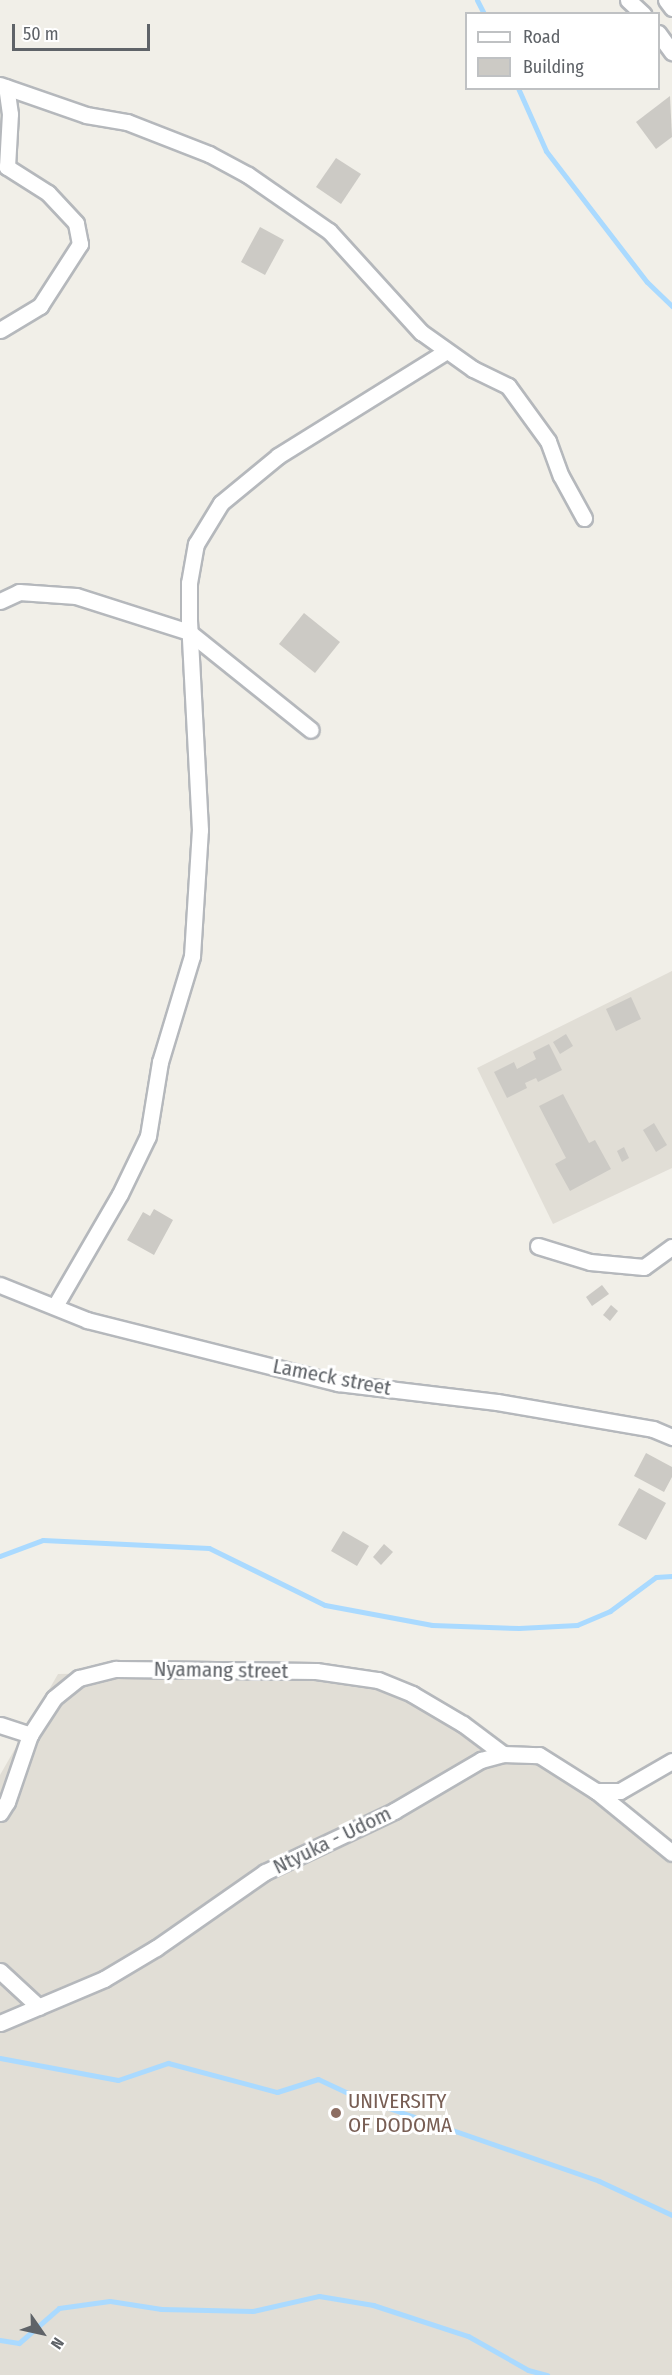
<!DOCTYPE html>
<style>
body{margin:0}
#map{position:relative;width:672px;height:2375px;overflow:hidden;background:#f1efe8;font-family:"Fira Sans Condensed",sans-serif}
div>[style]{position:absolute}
.education>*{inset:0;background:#e1ded6}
.stream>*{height:5px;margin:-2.5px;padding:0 2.5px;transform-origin:2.5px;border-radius:2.5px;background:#aadaff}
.building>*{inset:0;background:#cccac5}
.roads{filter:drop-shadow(2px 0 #b5b8bc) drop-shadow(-2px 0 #b5b8bc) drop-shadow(0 2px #b5b8bc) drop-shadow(0 -2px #b5b8bc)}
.street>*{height:15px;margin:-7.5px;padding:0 7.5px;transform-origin:7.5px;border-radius:7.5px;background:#fff}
.dots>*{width:16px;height:16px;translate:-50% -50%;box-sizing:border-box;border:3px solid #fff;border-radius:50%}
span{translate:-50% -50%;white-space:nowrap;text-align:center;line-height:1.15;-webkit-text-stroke:6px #fff;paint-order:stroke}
.street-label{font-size:21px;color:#5f6368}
.education-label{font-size:21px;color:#785e54}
.left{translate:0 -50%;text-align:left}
.legend{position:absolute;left:465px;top:12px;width:195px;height:78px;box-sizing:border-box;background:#fff;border:2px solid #bfc1c3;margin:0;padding:8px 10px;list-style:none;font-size:18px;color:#5f6368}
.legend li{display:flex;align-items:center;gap:12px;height:30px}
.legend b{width:30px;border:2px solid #bfc1c3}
.north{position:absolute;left:12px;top:2303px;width:60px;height:60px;-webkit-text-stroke:4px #fff;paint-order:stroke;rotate:124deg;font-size:16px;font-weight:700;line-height:24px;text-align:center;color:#5f6368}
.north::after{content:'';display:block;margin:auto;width:21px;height:27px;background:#5f6368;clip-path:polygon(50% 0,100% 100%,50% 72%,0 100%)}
.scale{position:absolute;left:12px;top:24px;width:138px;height:27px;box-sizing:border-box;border:3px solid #5f6368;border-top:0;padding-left:8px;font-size:18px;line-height:21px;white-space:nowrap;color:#5f6368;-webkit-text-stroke:4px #fff;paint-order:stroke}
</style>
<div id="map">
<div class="education">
<div style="clip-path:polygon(672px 971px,672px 1168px,553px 1224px,477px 1068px)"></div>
<div style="clip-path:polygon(347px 1669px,599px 1787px,672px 1852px,672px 2375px,0 2375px,0 1775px,58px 1674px)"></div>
</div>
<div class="stream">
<div style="left:477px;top:0;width:16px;rotate:63deg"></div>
<div style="left:518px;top:88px;width:69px;rotate:66deg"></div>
<div style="left:546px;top:151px;width:165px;rotate:52.4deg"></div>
<div style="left:647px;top:282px;width:35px;rotate:44deg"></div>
<div style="left:0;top:1556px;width:46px;rotate:-20.4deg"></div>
<div style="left:43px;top:1540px;width:166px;rotate:2.8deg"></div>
<div style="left:209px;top:1548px;width:129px;rotate:26.2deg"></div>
<div style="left:325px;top:1605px;width:109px;rotate:10.6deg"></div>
<div style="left:432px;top:1625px;width:87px;rotate:2deg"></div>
<div style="left:519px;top:1628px;width:58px;rotate:-3deg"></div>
<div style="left:577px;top:1625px;width:36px;rotate:-23deg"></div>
<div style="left:610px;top:1611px;width:57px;rotate:-36.5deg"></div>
<div style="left:656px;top:1577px;width:16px;rotate:-4deg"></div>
<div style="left:0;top:2058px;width:120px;rotate:10.6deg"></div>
<div style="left:118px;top:2080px;width:53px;rotate:-18.8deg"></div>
<div style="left:168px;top:2063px;width:113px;rotate:14.9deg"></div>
<div style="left:277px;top:2092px;width:43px;rotate:-17.6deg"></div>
<div style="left:318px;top:2079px;width:40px;rotate:25deg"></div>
<div style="left:354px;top:2096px;width:259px;rotate:19.1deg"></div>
<div style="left:599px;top:2181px;width:81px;rotate:25deg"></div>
<div style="left:0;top:2340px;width:19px;rotate:9deg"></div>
<div style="left:19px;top:2343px;width:53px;rotate:-41.2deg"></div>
<div style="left:59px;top:2308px;width:51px;rotate:-7.8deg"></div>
<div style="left:110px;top:2301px;width:52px;rotate:8.9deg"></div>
<div style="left:161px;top:2309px;width:92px;rotate:1.2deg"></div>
<div style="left:253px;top:2311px;width:68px;rotate:-12.8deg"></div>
<div style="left:319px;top:2296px;width:55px;rotate:9.5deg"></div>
<div style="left:373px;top:2305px;width:100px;rotate:18.1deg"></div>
<div style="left:468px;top:2336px;width:69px;rotate:29.5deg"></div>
<div style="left:528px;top:2370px;width:20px;rotate:15deg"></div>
</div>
<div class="building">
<div style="clip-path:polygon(670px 96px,672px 137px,656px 149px,636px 122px)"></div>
<div style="clip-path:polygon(336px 158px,361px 174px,341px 204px,316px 187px)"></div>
<div style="clip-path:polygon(260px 227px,284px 240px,265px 275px,241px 262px)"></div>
<div style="clip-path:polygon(304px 613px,340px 642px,315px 673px,279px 644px)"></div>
<div style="clip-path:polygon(631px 997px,641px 1019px,616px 1031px,606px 1009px)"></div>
<div style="clip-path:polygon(566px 1034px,573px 1046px,560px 1054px,553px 1042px)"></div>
<div style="clip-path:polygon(549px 1044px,562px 1070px,538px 1082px,536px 1078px,525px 1083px,527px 1088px,507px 1098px,494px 1072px,514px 1062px,517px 1069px,536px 1059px,533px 1052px)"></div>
<div style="clip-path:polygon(563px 1094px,589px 1143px,595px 1140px,611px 1169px,570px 1191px,555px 1164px,566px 1158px,539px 1106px)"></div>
<div style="clip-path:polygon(654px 1123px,667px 1145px,656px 1152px,643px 1130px)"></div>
<div style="clip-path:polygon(624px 1147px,629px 1158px,622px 1162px,617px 1151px)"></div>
<div style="clip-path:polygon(154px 1209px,173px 1220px,154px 1255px,127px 1240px,143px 1212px,150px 1216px)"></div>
<div style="clip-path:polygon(602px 1285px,609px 1294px,592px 1306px,586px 1297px)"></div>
<div style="clip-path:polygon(611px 1305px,618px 1311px,610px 1321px,603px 1315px)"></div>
<div style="clip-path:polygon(646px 1453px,672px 1467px,672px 1477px,664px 1492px,634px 1476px)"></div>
<div style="clip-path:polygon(639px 1488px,666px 1503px,646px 1540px,618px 1525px)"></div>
<div style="clip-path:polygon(343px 1531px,369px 1546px,357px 1566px,331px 1551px)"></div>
<div style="clip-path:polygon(384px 1544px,393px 1552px,381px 1565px,373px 1557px)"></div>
</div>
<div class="roads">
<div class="street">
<div style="left:628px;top:0;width:21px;rotate:43deg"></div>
<div style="left:666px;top:0;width:10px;rotate:53deg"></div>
<div style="left:658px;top:33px;width:24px;rotate:54deg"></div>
<div style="left:0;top:85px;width:91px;rotate:19.2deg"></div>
<div style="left:86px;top:115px;width:42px;rotate:9.7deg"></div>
<div style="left:127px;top:122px;width:88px;rotate:21.3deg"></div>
<div style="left:209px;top:154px;width:44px;rotate:28.3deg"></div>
<div style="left:248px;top:175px;width:98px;rotate:34.7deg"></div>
<div style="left:329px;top:231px;width:137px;rotate:47.7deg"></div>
<div style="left:421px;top:332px;width:64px;rotate:35.4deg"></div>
<div style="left:473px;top:369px;width:39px;rotate:26deg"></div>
<div style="left:508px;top:386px;width:68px;rotate:54deg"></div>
<div style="left:548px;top:441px;width:37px;rotate:70deg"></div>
<div style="left:561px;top:476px;width:48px;rotate:61.3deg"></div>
<div style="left:0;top:330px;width:47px;rotate:-31deg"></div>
<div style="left:40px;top:306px;width:74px;rotate:-57.2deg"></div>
<div style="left:80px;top:244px;width:21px;rotate:-101deg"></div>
<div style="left:76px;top:223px;width:41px;rotate:-133deg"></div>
<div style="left:48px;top:193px;width:49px;rotate:-147.6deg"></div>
<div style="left:7px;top:167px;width:53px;rotate:-86.8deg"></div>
<div style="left:10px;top:114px;width:27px;rotate:-98deg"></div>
<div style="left:0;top:601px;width:21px;rotate:-25deg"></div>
<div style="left:19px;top:592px;width:57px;rotate:4deg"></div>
<div style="left:76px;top:596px;width:119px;rotate:17.7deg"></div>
<div style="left:189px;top:632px;width:156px;rotate:38.8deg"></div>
<div style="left:538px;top:1246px;width:54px;rotate:17.1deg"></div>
<div style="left:590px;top:1262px;width:54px;rotate:5.3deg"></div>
<div style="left:644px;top:1267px;width:34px;rotate:-36deg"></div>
<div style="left:0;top:1285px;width:94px;rotate:21.9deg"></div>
<div style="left:87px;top:1320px;width:259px;rotate:14.1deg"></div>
<div style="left:338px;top:1383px;width:160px;rotate:6.8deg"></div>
<div style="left:497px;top:1402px;width:158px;rotate:9.8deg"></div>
<div style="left:653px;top:1429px;width:21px;rotate:23deg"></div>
<div style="left:55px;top:1306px;width:129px;rotate:-59.9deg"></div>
<div style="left:120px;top:1194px;width:64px;rotate:-64.2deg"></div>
<div style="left:148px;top:1136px;width:75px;rotate:-80.8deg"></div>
<div style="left:160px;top:1062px;width:111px;rotate:-73.2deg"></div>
<div style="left:192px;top:956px;width:126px;rotate:-86.4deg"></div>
<div style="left:200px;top:830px;width:209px;rotate:-93deg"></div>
<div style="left:189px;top:621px;width:38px;rotate:-90deg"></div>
<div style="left:189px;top:583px;width:40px;rotate:-80deg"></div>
<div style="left:196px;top:544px;width:48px;rotate:-58.6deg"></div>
<div style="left:221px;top:503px;width:74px;rotate:-39.5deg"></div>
<div style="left:278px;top:456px;width:197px;rotate:-31.9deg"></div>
<div style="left:0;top:1725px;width:32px;rotate:18deg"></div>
<div style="left:596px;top:1791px;width:98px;rotate:39.2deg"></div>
<div style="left:0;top:1813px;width:13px;rotate:-58deg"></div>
<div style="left:7px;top:1802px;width:71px;rotate:-71.1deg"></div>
<div style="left:30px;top:1735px;width:44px;rotate:-57deg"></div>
<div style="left:54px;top:1698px;width:32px;rotate:-39deg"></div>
<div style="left:79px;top:1678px;width:38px;rotate:-14deg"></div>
<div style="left:116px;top:1669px;width:200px;rotate:0.6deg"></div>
<div style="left:316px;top:1671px;width:63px;rotate:8.3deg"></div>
<div style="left:378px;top:1680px;width:37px;rotate:22deg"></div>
<div style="left:412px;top:1694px;width:59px;rotate:30.5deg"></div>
<div style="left:463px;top:1724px;width:50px;rotate:36.9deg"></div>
<div style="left:0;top:1971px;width:53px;rotate:42.7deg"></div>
<div style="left:0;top:2023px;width:113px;rotate:-22.9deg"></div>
<div style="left:104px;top:1979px;width:61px;rotate:-30.8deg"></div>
<div style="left:156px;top:1948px;width:133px;rotate:-34.9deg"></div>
<div style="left:265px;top:1872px;width:143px;rotate:-25.3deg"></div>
<div style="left:394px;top:1811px;width:101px;rotate:-30.4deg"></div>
<div style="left:481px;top:1760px;width:23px;rotate:-15deg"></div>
<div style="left:503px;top:1754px;width:36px;rotate:2deg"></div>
<div style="left:539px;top:1755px;width:67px;rotate:32.3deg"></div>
<div style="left:596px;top:1791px;width:24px"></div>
<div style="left:620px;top:1791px;width:60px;rotate:-30deg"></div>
</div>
</div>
<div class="dots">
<div style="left:336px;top:2113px;background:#8d6e63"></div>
</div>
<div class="street-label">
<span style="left:332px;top:1377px;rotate:11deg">Lameck street</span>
<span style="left:221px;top:1670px;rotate:1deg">Nyamang street</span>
<span style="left:332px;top:1840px;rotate:-26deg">Ntyuka - Udom</span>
</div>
<div class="education-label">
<span class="left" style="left:348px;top:2113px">UNIVERSITY<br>OF DODOMA</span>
</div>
<ul class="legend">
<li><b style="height:8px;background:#fff"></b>Road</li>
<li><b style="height:16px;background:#cccac5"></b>Building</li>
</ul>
<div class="north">N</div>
<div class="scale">50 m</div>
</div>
